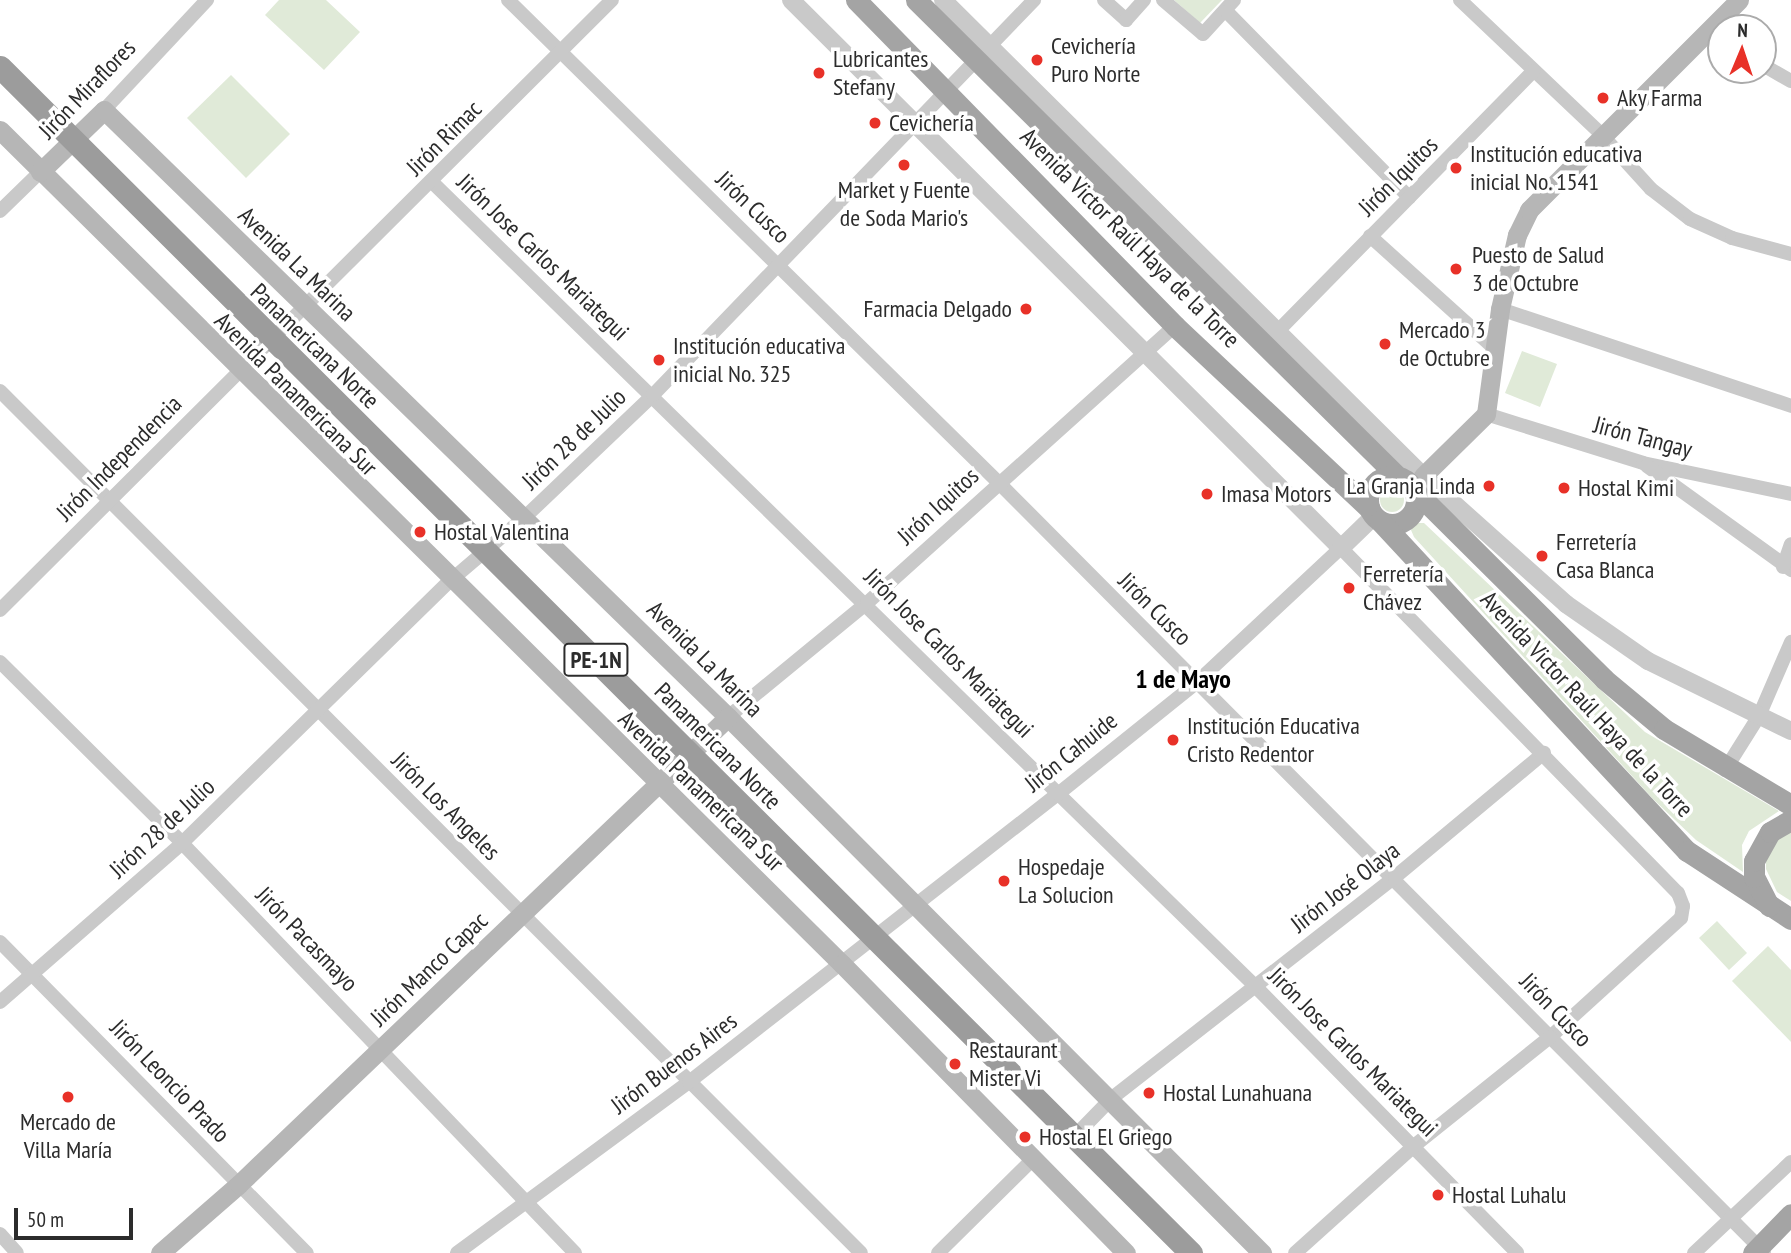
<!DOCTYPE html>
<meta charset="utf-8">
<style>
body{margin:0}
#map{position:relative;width:1791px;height:1253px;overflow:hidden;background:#fff;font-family:"PT Sans Narrow",sans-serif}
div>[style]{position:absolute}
.green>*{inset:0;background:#e0ead8}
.round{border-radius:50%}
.minor>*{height:14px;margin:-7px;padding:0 7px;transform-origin:7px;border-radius:7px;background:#c9c9c9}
.tertiary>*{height:18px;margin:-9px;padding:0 9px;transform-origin:9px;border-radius:9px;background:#c9c9c9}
.secondary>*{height:19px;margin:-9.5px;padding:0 9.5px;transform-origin:9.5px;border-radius:9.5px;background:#b6b6b6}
.primary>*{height:21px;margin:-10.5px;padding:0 10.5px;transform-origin:10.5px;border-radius:10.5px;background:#a4a4a4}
.primary>.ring{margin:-10.5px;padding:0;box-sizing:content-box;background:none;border:21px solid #a4a4a4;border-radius:50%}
.trunk>*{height:23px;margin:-11.5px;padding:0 11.5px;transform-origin:11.5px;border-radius:11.5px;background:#9c9c9c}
.dots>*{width:19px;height:19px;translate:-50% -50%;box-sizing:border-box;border:4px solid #fff;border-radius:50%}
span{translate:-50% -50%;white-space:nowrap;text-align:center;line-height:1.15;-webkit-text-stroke:7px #fff;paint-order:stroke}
.shield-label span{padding:2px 5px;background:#fff;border:2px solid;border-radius:5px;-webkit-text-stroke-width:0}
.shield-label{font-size:23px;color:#2c2c2c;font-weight:700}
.poi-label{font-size:24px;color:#2c2c2c}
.left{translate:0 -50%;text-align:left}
.right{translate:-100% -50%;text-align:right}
.street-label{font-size:24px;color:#2c2c2c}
.neighbourhood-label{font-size:26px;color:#000;font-weight:700}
.north{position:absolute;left:1707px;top:14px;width:70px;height:70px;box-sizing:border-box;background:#fff;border:2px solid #ababab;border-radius:50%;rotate:2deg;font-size:19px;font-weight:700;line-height:28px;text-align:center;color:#2c2c2c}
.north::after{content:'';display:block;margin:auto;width:24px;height:32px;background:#e83128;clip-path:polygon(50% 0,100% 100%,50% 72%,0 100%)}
.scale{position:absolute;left:14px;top:1208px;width:119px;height:32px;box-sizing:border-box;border:4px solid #2c2c2c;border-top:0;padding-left:9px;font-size:21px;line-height:24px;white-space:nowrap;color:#2c2c2c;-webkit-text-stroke:5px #fff;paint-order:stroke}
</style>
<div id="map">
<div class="green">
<div style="clip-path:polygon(279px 0,326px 0,360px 32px,324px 70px,265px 15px)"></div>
<div style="clip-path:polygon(1174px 0,1222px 0,1200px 23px)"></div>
<div style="clip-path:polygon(231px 75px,290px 134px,246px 178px,187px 118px)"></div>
<div style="clip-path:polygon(1522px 351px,1557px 364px,1540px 407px,1505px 393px)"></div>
<div class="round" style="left:1380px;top:488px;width:24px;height:24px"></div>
<div style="clip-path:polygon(1416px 523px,1424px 523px,1645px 732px,1779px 811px,1749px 831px,1742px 845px,1743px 872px,1696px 840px,1653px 799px,1414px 537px,1411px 530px)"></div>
<div style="clip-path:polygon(1791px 829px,1791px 901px,1777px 892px,1766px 869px,1766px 857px,1778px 837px)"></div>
<div style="clip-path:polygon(1717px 921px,1747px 953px,1729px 970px,1699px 938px)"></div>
<div style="clip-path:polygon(1768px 946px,1791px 970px,1791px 1042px,1732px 981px)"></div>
</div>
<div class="minor">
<div style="left:508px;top:0;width:687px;rotate:44.53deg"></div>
<div style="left:998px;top:482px;width:1086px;rotate:45.15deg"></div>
<div style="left:1104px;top:0;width:30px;rotate:42deg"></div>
<div style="left:1126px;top:20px;width:27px;rotate:-48deg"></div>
<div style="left:1163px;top:0;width:52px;rotate:40.4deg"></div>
<div style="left:1203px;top:34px;width:46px;rotate:-47.6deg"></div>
<div style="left:1460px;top:0;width:195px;rotate:43.5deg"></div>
<div style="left:1601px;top:134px;width:74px;rotate:47.7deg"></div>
<div style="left:1651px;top:189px;width:49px;rotate:37.6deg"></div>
<div style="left:1690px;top:219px;width:46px;rotate:24.3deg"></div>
<div style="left:1732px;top:238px;width:61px;rotate:15.2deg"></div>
<div style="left:1227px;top:12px;width:260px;rotate:45.5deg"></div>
<div style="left:1707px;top:33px;width:16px;rotate:30deg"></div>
<div style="left:1763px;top:65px;width:32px;rotate:30deg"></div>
<div style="left:104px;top:110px;width:151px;rotate:-46.9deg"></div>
<div style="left:432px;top:182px;width:1151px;rotate:44.33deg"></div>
<div style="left:1255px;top:986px;width:374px;rotate:45.5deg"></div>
<div style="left:0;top:211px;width:56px;rotate:-44.3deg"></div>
<div style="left:1370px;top:236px;width:169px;rotate:42.1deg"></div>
<div style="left:1500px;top:309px;width:307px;rotate:18.4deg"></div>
<div style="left:1272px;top:337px;width:373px;rotate:-45.5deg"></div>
<div style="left:0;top:391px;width:1218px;rotate:45.03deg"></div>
<div style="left:1486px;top:414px;width:164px;rotate:17.3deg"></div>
<div style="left:1643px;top:463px;width:151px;rotate:11.8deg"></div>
<div style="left:1647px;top:466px;width:178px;rotate:35.8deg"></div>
<div style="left:1783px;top:567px;width:24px;rotate:-71deg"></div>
<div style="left:0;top:610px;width:864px;rotate:-44.91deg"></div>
<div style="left:0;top:662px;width:257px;rotate:44.8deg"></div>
<div style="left:182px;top:843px;width:568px;rotate:46.21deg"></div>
<div style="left:728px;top:717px;width:180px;rotate:-39.4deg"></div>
<div style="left:867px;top:603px;width:414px;rotate:-42deg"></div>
<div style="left:1725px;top:770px;width:64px;rotate:-57.8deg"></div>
<div style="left:1759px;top:716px;width:81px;rotate:-66.6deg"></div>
<div style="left:0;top:942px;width:437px;rotate:45.4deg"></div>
<div style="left:0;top:1002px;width:242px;rotate:-41.1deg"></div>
<div style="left:182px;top:843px;width:375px;rotate:-44.4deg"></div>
<div style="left:450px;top:581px;width:99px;rotate:-40.5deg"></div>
<div style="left:525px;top:517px;width:177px;rotate:-43.6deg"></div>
<div style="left:653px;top:395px;width:549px;rotate:-46.03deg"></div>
<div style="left:1075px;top:1136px;width:53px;rotate:-45.8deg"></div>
<div style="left:1112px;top:1098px;width:359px;rotate:-38deg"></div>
<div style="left:1395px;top:877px;width:194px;rotate:-39.8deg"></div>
<div style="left:0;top:1234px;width:25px;rotate:48deg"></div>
<div style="left:457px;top:1253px;width:288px;rotate:-36.4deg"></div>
<div style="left:689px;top:1082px;width:468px;rotate:-38deg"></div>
<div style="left:1058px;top:794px;width:177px;rotate:-38.8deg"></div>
<div style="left:1196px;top:683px;width:198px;rotate:-43deg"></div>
<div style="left:1341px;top:548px;width:482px;rotate:45.7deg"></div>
<div style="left:1678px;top:893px;width:14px;rotate:69deg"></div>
<div style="left:1683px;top:906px;width:12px;rotate:99deg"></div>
<div style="left:1681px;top:918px;width:177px;rotate:137.7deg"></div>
<div style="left:1550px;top:1037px;width:174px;rotate:141.3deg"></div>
<div style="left:1414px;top:1146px;width:160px;rotate:138deg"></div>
<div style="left:938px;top:1253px;width:132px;rotate:-44.7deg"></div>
<div style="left:1694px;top:1253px;width:133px;rotate:-43.2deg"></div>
</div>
<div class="tertiary">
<div style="left:791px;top:0;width:776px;rotate:44.9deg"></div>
<div style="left:1341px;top:548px;width:46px;rotate:-44.1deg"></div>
<div style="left:943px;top:0;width:676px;rotate:44.76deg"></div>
<div style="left:1423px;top:476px;width:192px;rotate:41.8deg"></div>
<div style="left:1566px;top:604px;width:100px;rotate:34.8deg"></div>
<div style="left:1648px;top:661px;width:159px;rotate:26.1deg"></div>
</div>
<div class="secondary">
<div style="left:0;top:130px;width:1185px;rotate:44.73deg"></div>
<div style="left:842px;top:964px;width:405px;rotate:45.5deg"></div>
<div style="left:40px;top:172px;width:89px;rotate:-44.1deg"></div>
<div style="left:104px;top:110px;width:871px;rotate:44.21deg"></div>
<div style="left:728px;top:717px;width:757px;rotate:45.11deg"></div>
<div style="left:1423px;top:476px;width:88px;rotate:-44.5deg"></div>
<div style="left:1486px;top:414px;width:106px;rotate:-82.4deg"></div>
<div style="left:1500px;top:309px;width:76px;rotate:-77.1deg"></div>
<div style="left:1517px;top:235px;width:28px;rotate:-64deg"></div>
<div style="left:1529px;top:210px;width:297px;rotate:-45deg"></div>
<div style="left:160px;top:1253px;width:105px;rotate:-41.1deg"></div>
<div style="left:239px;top:1184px;width:676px;rotate:-43.68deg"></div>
</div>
<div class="primary">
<div style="left:856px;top:0;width:456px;rotate:45.6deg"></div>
<div style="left:1175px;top:326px;width:267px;rotate:43.2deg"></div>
<div style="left:916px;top:0;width:678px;rotate:44.7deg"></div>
<div class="ring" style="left:1368px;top:476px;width:27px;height:27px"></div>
<div style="left:1414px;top:490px;width:268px;rotate:44.8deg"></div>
<div style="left:1604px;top:679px;width:78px;rotate:39.8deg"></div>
<div style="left:1664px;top:729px;width:148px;rotate:30.9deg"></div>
<div style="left:1380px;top:521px;width:451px;rotate:47.1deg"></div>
<div style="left:1687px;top:851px;width:124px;rotate:33.2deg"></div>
<div style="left:1769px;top:906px;width:33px;rotate:-117deg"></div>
<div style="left:1754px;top:877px;width:16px;rotate:-90deg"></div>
<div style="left:1754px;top:861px;width:33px;rotate:-61deg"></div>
<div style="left:1770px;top:832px;width:24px;rotate:-30deg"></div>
<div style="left:1753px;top:1253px;width:54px;rotate:-45.7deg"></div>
</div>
<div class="trunk">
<div style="left:0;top:67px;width:1681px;rotate:44.88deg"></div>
</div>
<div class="dots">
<div style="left:1037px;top:60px;background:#e83128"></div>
<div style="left:819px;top:73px;background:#e83128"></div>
<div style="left:1603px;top:98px;background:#e83128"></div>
<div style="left:875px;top:123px;background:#e83128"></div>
<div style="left:904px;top:165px;background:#e83128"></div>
<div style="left:1456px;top:168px;background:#e83128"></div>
<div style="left:1456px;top:269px;background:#e83128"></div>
<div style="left:1026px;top:309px;background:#e83128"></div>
<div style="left:1385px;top:344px;background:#e83128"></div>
<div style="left:659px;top:360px;background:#e83128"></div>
<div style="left:1489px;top:486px;background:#e83128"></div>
<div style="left:1564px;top:488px;background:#e83128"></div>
<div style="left:1207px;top:494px;background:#e83128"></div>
<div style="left:420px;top:532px;background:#e83128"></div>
<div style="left:1542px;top:556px;background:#e83128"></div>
<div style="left:1349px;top:588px;background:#e83128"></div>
<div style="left:1173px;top:740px;background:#e83128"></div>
<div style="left:1004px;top:881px;background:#e83128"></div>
<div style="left:955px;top:1064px;background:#e83128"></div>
<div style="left:1149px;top:1093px;background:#e83128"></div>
<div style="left:68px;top:1097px;background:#e83128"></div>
<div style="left:1025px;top:1137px;background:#e83128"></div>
<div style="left:1438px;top:1195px;background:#e83128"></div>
</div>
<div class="shield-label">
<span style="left:596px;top:660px">PE-1N</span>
</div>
<div class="poi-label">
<span class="left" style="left:1051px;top:60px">Cevichería<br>Puro Norte</span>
<span class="left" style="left:833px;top:73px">Lubricantes<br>Stefany</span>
<span class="left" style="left:1617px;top:98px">Aky Farma</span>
<span class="left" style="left:889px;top:123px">Cevichería</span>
<span class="left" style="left:1470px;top:168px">Institución educativa<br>inicial No. 1541</span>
<span style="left:904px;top:204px">Market y Fuente<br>de Soda Mario's</span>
<span class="left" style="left:1472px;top:269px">Puesto de Salud<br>3 de Octubre</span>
<span class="right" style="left:1012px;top:309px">Farmacia Delgado</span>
<span class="left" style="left:1399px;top:344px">Mercado 3<br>de Octubre</span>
<span class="left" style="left:673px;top:360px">Institución educativa<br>inicial No. 325</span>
<span class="right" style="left:1475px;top:486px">La Granja Linda</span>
<span class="left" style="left:1578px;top:488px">Hostal Kimi</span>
<span class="left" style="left:1221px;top:494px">Imasa Motors</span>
<span class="left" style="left:434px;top:532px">Hostal Valentina</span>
<span class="left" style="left:1556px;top:556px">Ferretería<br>Casa Blanca</span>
<span class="left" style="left:1363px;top:588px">Ferretería<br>Chávez</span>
<span class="left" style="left:1187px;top:740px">Institución Educativa<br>Cristo Redentor</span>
<span class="left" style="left:1018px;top:881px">Hospedaje<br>La Solucion</span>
<span class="left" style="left:969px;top:1064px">Restaurant<br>Mister Vi</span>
<span class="left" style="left:1163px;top:1093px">Hostal Lunahuana</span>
<span style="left:68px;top:1136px">Mercado de<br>Villa María</span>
<span class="left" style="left:1039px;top:1137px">Hostal El Griego</span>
<span class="left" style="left:1452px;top:1195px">Hostal Luhalu</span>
</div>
<div class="street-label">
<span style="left:87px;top:89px;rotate:-46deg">Jirón Miraflores</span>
<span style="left:444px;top:138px;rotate:-45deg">Jirón Rimac</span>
<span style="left:1398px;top:176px;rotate:-45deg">Jirón Iquitos</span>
<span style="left:753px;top:207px;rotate:44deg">Jirón Cusco</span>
<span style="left:1130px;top:238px;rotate:45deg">Avenida Victor Raúl Haya de la Torre</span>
<span style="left:543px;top:257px;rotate:44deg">Jirón Jose Carlos Mariategui</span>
<span style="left:297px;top:264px;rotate:44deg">Avenida La Marina</span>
<span style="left:315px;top:346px;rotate:44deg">Panamericana Norte</span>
<span style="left:296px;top:394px;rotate:45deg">Avenida Panamericana Sur</span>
<span style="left:1643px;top:437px;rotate:15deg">Jirón Tangay</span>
<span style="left:574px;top:439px;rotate:-44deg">Jirón 28 de Julio</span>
<span style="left:119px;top:458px;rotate:-45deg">Jirón Independencia</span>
<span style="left:938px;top:506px;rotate:-43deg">Jirón Iquitos</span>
<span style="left:1155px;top:609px;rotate:45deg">Jirón Cusco</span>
<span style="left:949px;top:653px;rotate:45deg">Jirón Jose Carlos Mariategui</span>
<span style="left:705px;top:659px;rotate:45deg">Avenida La Marina</span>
<span style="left:1587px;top:704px;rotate:47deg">Avenida Victor Raúl Haya de la Torre</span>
<span style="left:718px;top:746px;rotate:45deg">Panamericana Norte</span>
<span style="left:1071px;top:752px;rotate:-39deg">Jirón Cahuide</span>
<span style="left:701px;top:791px;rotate:44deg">Avenida Panamericana Sur</span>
<span style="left:446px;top:806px;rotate:45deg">Jirón Los Angeles</span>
<span style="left:162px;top:828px;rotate:-43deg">Jirón 28 de Julio</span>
<span style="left:1345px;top:887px;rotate:-38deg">Jirón José Olaya</span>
<span style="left:307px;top:939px;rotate:46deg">Jirón Pacasmayo</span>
<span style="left:429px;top:969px;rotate:-44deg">Jirón Manco Capac</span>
<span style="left:1556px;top:1010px;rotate:46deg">Jirón Cusco</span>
<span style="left:1353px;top:1052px;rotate:45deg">Jirón Jose Carlos Mariategui</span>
<span style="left:674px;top:1063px;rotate:-37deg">Jirón Buenos Aires</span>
<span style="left:170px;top:1081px;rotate:46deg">Jirón Leoncio Prado</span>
</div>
<div class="neighbourhood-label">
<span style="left:1183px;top:679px">1 de Mayo</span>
</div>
<div class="north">N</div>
<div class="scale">50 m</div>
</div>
